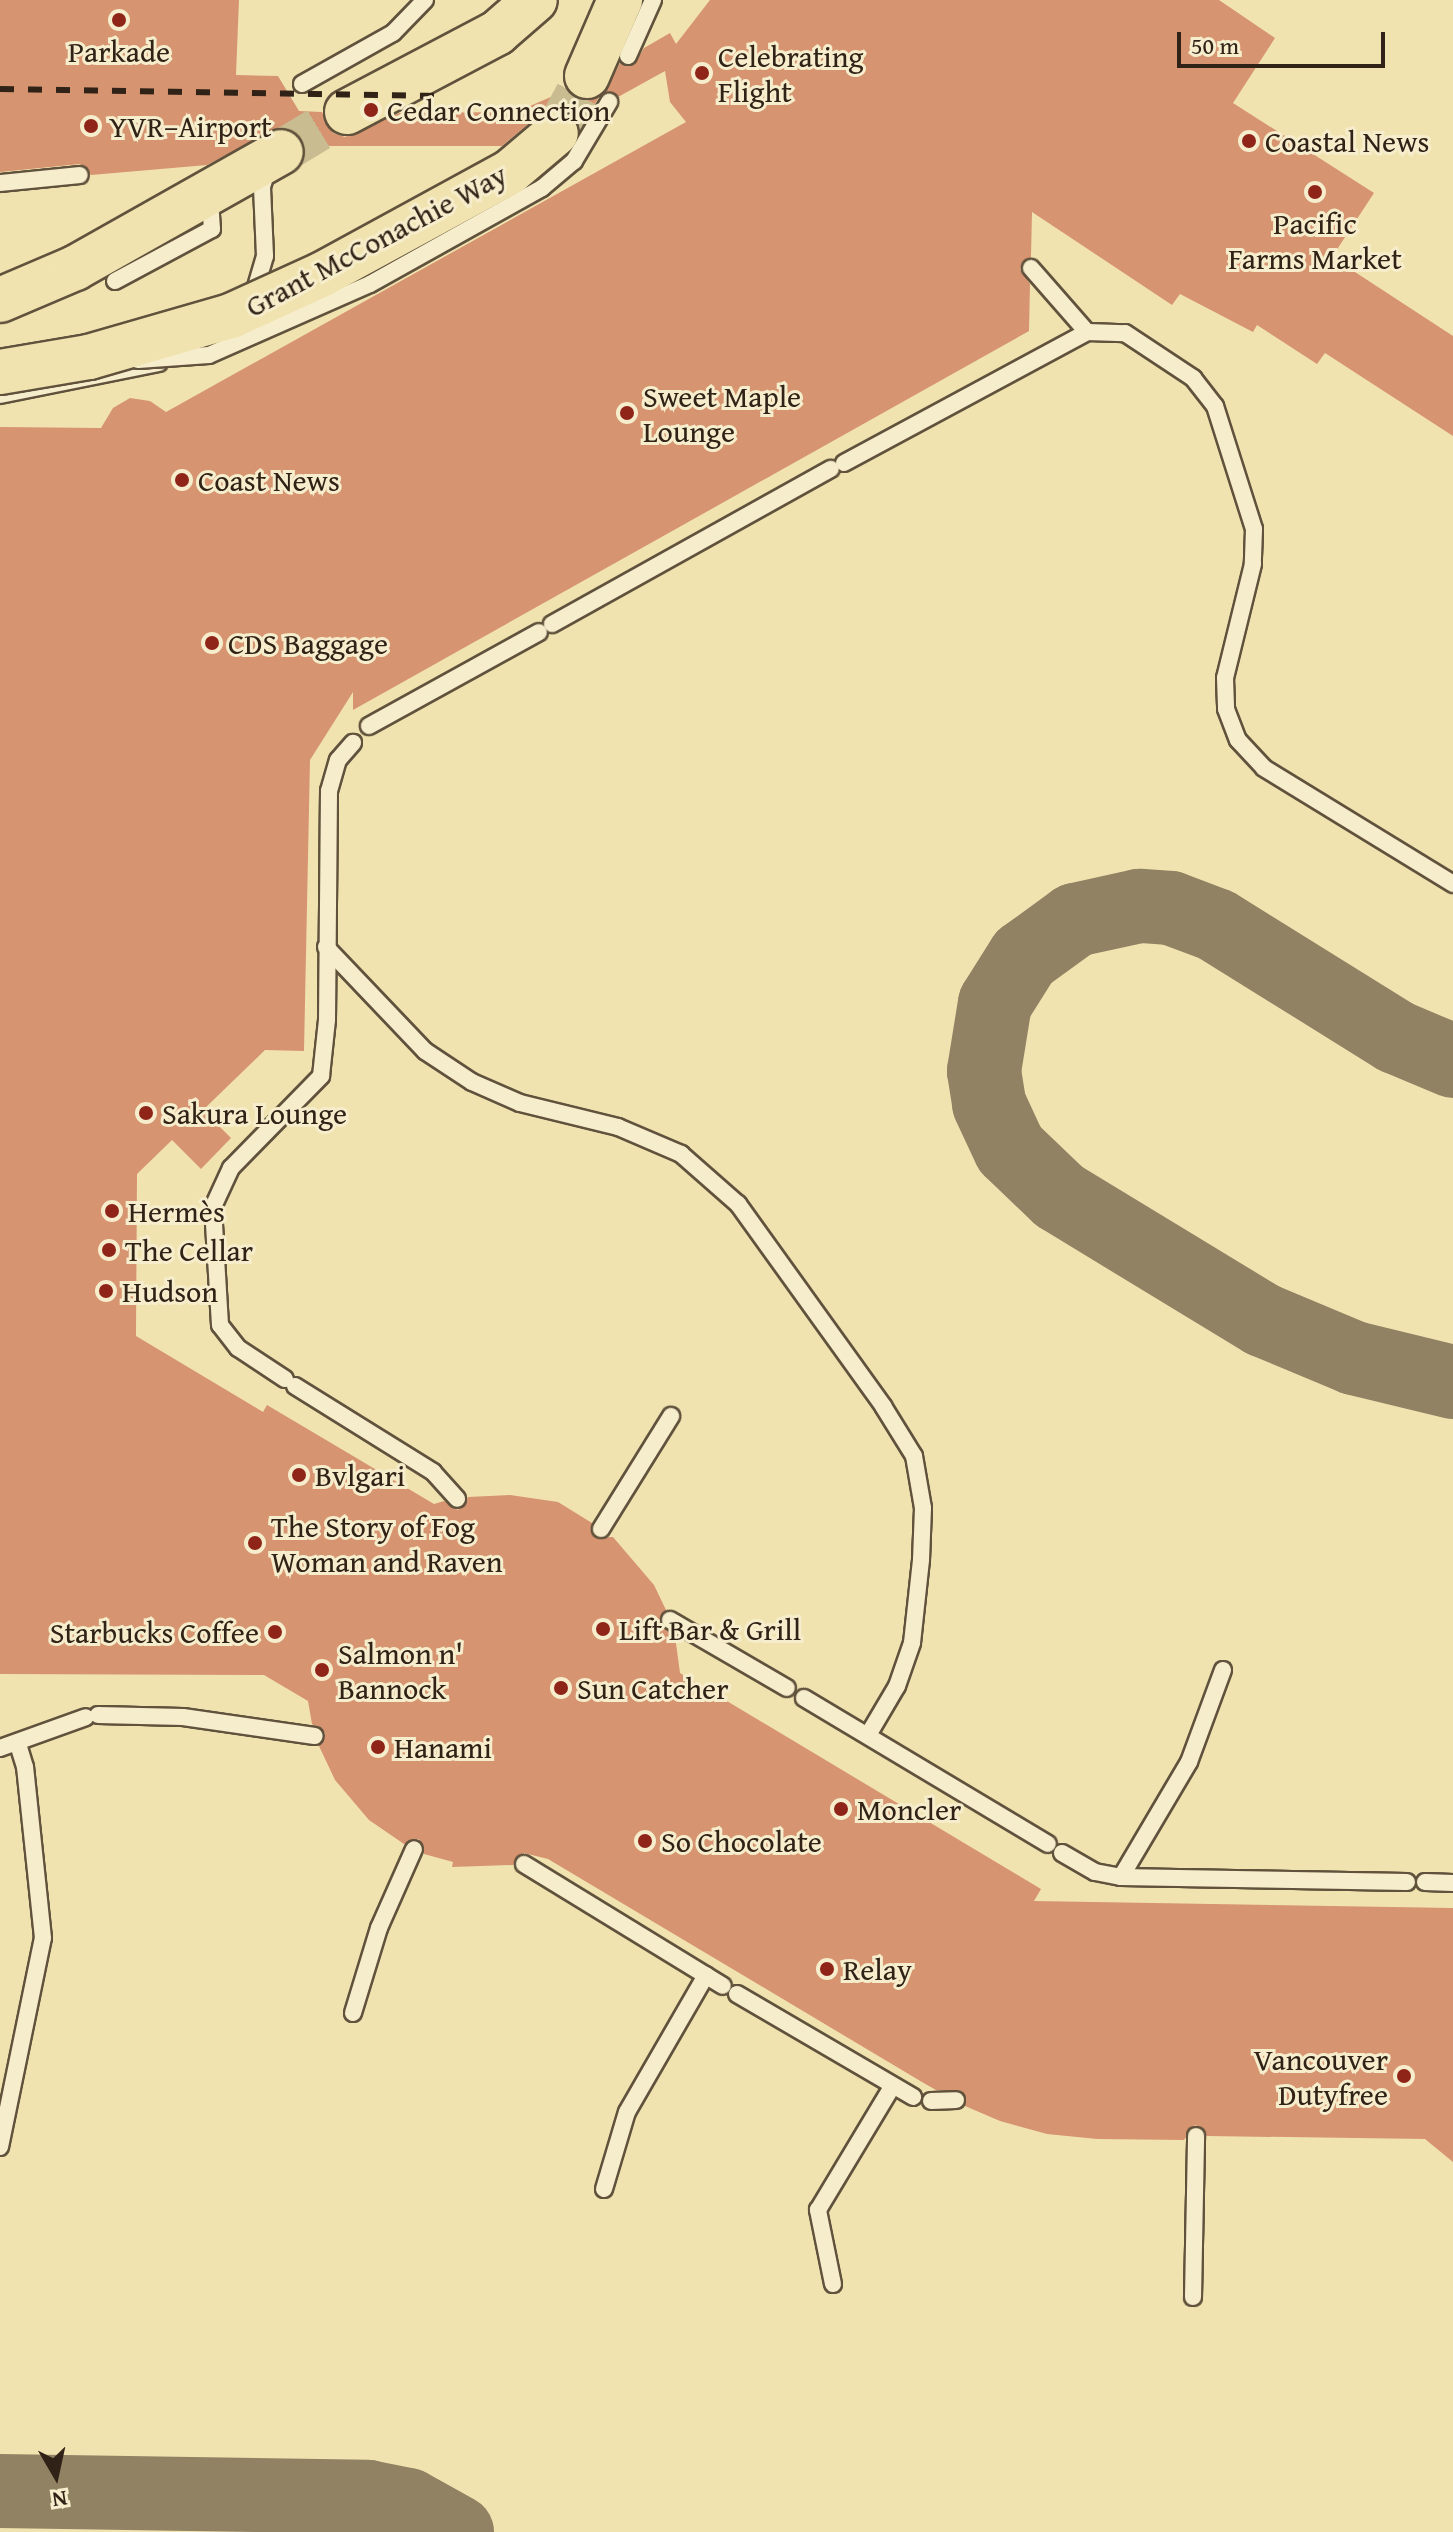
<!DOCTYPE html>
<meta charset="utf-8">
<style>
body{margin:0}
#map{position:relative;width:1453px;height:2532px;overflow:hidden;background:#f1e3b0;font-family:"Gentium Book Plus",serif}
div>[style]{position:absolute}
.taxiway>*{height:74px;margin:-37px;padding:0 37px;transform-origin:37px;border-radius:37px;background:#908263}
.building>*{inset:0;background:#d69471}
.primary-tunnel>*{height:44px;margin-top:-22px;transform-origin:0;background:repeating-linear-gradient(90deg,#cabc91 0 44px,transparent 0 66px)}
.roads{filter:drop-shadow(2px 0 #60523c) drop-shadow(-2px 0 #60523c) drop-shadow(0 2px #60523c) drop-shadow(0 -2px #60523c)}
.service>*{height:16px;margin:-8px;padding:0 8px;transform-origin:8px;border-radius:8px;background:#f6edcc}
.primary>*{height:44px;margin:-22px;padding:0 22px;transform-origin:22px;border-radius:22px;background:#f1e3b0}
.rail>*{height:6px;margin-top:-3px;transform-origin:0;background:repeating-linear-gradient(90deg,#302216 0 14px,transparent 0 28px)}
.bridges{filter:drop-shadow(2px 0 #60523c) drop-shadow(-2px 0 #60523c) drop-shadow(0 2px #60523c) drop-shadow(0 -2px #60523c)}
.service-bridge>*{height:16px;margin:-8px;padding:0 8px;transform-origin:8px;border-radius:8px;background:#f6edcc}
.primary-bridge>*{height:44px;margin:-22px;padding:0 22px;transform-origin:22px;border-radius:22px;background:#f1e3b0}
.dots>*{width:22px;height:22px;translate:-50% -50%;box-sizing:border-box;border:4px solid #f6edcc;border-radius:50%}
span{translate:-50% -50%;white-space:nowrap;text-align:center;line-height:1.15;-webkit-text-stroke:6px #f6edcc;paint-order:stroke}
.poi-label{font-size:30px;color:#302216}
.left{translate:0 -50%;text-align:left}
.right{translate:-100% -50%;text-align:right}
.street-label{font-size:30px;color:#302216}
.north{position:absolute;left:16px;top:2436px;width:80px;height:80px;-webkit-text-stroke:6px #f6edcc;paint-order:stroke;rotate:171deg;font-size:22px;font-weight:700;line-height:32px;text-align:center;color:#302216}
.north::after{content:'';display:block;margin:auto;width:28px;height:36px;background:#302216;clip-path:polygon(50% 0,100% 100%,50% 72%,0 100%)}
.scale{position:absolute;left:1177px;top:32px;width:208px;height:36px;box-sizing:border-box;border:4px solid #302216;border-top:0;padding-left:10px;font-size:24px;line-height:28px;white-space:nowrap;color:#302216;-webkit-text-stroke:6px #f6edcc;paint-order:stroke}
</style>
<div id="map">
<div class="taxiway">
<div style="left:1453px;top:1061px;width:62px;rotate:-157.2deg"></div>
<div style="left:1396px;top:1037px;width:212px;rotate:-148.1deg"></div>
<div style="left:1216px;top:925px;width:48px;rotate:-159.3deg"></div>
<div style="left:1171px;top:908px;width:32px;rotate:-176deg"></div>
<div style="left:1139px;top:906px;width:66px;rotate:167.7deg"></div>
<div style="left:1075px;top:920px;width:63px;rotate:144deg"></div>
<div style="left:1024px;top:957px;width:54px;rotate:122.2deg"></div>
<div style="left:995px;top:1003px;width:69px;rotate:99.2deg"></div>
<div style="left:984px;top:1071px;width:33px;rotate:81deg"></div>
<div style="left:989px;top:1104px;width:50px;rotate:65deg"></div>
<div style="left:1010px;top:1149px;width:68px;rotate:43.8deg"></div>
<div style="left:1059px;top:1196px;width:239px;rotate:31.3deg"></div>
<div style="left:1263px;top:1320px;width:99px;rotate:22.7deg"></div>
<div style="left:1354px;top:1358px;width:102px;rotate:13.6deg"></div>
<div style="left:0;top:2491px;width:368px;rotate:0.9deg"></div>
<div style="left:368px;top:2497px;width:41px;rotate:11.3deg"></div>
<div style="left:408px;top:2505px;width:56px;rotate:28.9deg"></div>
</div>
<div class="building">
<div style="clip-path:polygon(0 0,239px 0,236px 75px,278px 76px,299px 111px,322px 112px,333px 133px,345px 137px,399px 113px,516px 112px,567px 90px,578px 99px,599px 97px,590px 112px,576px 120px,564px 109px,540px 114px,502px 146px,304px 146px,294px 131px,280px 127px,207px 165px,91px 175px,80px 164px,0 172px)"></div>
<div style="clip-path:polygon(710px 0,1219px 0,1275px 38px,1233px 103px,1374px 193px,1332px 257px,1453px 336px,1453px 436px,1325px 353px,1317px 364px,1257px 325px,1253px 332px,1180px 294px,1172px 305px,1032px 212px,1031px 257px,1020px 269px,1030px 284px,1029px 331px,353px 710px,353px 692px,310px 760px,304px 1051px,265px 1050px,203px 1110px,231px 1138px,201px 1169px,172px 1140px,137px 1174px,136px 1336px,263px 1412px,267px 1405px,434px 1504px,444px 1501px,458px 1510px,468px 1497px,510px 1495px,558px 1502px,592px 1523px,595px 1538px,613px 1537px,654px 1585px,666px 1610px,660px 1625px,675px 1636px,680px 1673px,1041px 1889px,1034px 1901px,1453px 1908px,1453px 2162px,1425px 2139px,1207px 2136px,1195px 2125px,1184px 2140px,1097px 2139px,1047px 2134px,1000px 2121px,965px 2106px,962px 2091px,936px 2090px,922px 2082px,548px 1859px,524px 1853px,513px 1865px,452px 1867px,453px 1862px,424px 1854px,419px 1839px,404px 1844px,369px 1820px,335px 1780px,319px 1746px,325px 1733px,312px 1724px,308px 1701px,264px 1675px,0 1674px,0 427px,101px 428px,113px 408px,130px 398px,150px 401px,166px 412px,686px 122px,670px 102px,665px 71px,618px 97px,605px 92px,620px 63px,634px 65px,644px 48px,670px 33px,676px 44px)"></div>
</div>
<div class="primary-tunnel">
<div style="left:556px;top:133px;width:65px;rotate:-61.5deg"></div>
<div style="left:281px;top:152px;width:77px;rotate:-31.2deg"></div>
</div>
<div class="roads">
<div class="service">
<div style="left:628px;top:56px;width:61px;rotate:-65.9deg"></div>
<div style="left:302px;top:84px;width:104px;rotate:-29.3deg"></div>
<div style="left:393px;top:33px;width:46px;rotate:-45.9deg"></div>
<div style="left:0;top:183px;width:80px;rotate:-5.7deg"></div>
<div style="left:1031px;top:268px;width:85px;rotate:48.8deg"></div>
<div style="left:115px;top:281px;width:110px;rotate:-28.2deg"></div>
<div style="left:212px;top:229px;width:31px;rotate:-94deg"></div>
<div style="left:253px;top:297px;width:43px;rotate:-73.7deg"></div>
<div style="left:265px;top:256px;width:69px;rotate:-92.5deg"></div>
<div style="left:262px;top:187px;width:21px;rotate:-73deg"></div>
<div style="left:0;top:395px;width:162px;rotate:-11.4deg"></div>
<div style="left:844px;top:463px;width:276px;rotate:-28.3deg"></div>
<div style="left:1087px;top:332px;width:38px;rotate:2deg"></div>
<div style="left:1125px;top:333px;width:82px;rotate:33.5deg"></div>
<div style="left:1193px;top:378px;width:36px;rotate:52deg"></div>
<div style="left:1215px;top:406px;width:129px;rotate:72.4deg"></div>
<div style="left:1254px;top:529px;width:35px;rotate:92deg"></div>
<div style="left:1253px;top:564px;width:117px;rotate:103.8deg"></div>
<div style="left:1225px;top:678px;width:31px;rotate:88deg"></div>
<div style="left:1226px;top:709px;width:33px;rotate:69deg"></div>
<div style="left:1238px;top:740px;width:38px;rotate:47deg"></div>
<div style="left:1264px;top:768px;width:222px;rotate:31.5deg"></div>
<div style="left:552px;top:624px;width:319px;rotate:-29.1deg"></div>
<div style="left:369px;top:726px;width:194px;rotate:-28.9deg"></div>
<div style="left:326px;top:947px;width:144px;rotate:46.4deg"></div>
<div style="left:425px;top:1051px;width:56px;rotate:33.4deg"></div>
<div style="left:472px;top:1082px;width:52px;rotate:23.6deg"></div>
<div style="left:520px;top:1103px;width:101px;rotate:13.8deg"></div>
<div style="left:618px;top:1127px;width:69px;rotate:23.2deg"></div>
<div style="left:681px;top:1154px;width:76px;rotate:41.3deg"></div>
<div style="left:738px;top:1204px;width:249px;rotate:54.3deg"></div>
<div style="left:883px;top:1406px;width:59px;rotate:58.2deg"></div>
<div style="left:914px;top:1456px;width:53px;rotate:80.2deg"></div>
<div style="left:923px;top:1508px;width:52px;rotate:92.2deg"></div>
<div style="left:921px;top:1560px;width:83px;rotate:96.2deg"></div>
<div style="left:912px;top:1643px;width:46px;rotate:109.2deg"></div>
<div style="left:897px;top:1686px;width:57px;rotate:120.6deg"></div>
<div style="left:285px;top:1379px;width:56px;rotate:-146.6deg"></div>
<div style="left:238px;top:1348px;width:29px;rotate:-128deg"></div>
<div style="left:220px;top:1325px;width:118px;rotate:-93.4deg"></div>
<div style="left:213px;top:1207px;width:43px;rotate:-65.2deg"></div>
<div style="left:231px;top:1168px;width:129px;rotate:-45.6deg"></div>
<div style="left:321px;top:1076px;width:56px;rotate:-83.9deg"></div>
<div style="left:327px;top:1020px;width:229px;rotate:-89.5deg"></div>
<div style="left:329px;top:791px;width:32px;rotate:-74deg"></div>
<div style="left:338px;top:760px;width:23px;rotate:-49deg"></div>
<div style="left:295px;top:1386px;width:163px;rotate:31.9deg"></div>
<div style="left:433px;top:1472px;width:36px;rotate:48deg"></div>
<div style="left:601px;top:1529px;width:133px;rotate:-58.2deg"></div>
<div style="left:670px;top:1620px;width:135px;rotate:30.2deg"></div>
<div style="left:804px;top:1698px;width:284px;rotate:30.9deg"></div>
<div style="left:98px;top:1715px;width:85px;rotate:1.3deg"></div>
<div style="left:183px;top:1717px;width:133px;rotate:8.2deg"></div>
<div style="left:0;top:1748px;width:91px;rotate:-19.8deg"></div>
<div style="left:1062px;top:1853px;width:38px;rotate:30deg"></div>
<div style="left:1095px;top:1872px;width:26px;rotate:11deg"></div>
<div style="left:1121px;top:1877px;width:286px;rotate:1deg"></div>
<div style="left:524px;top:1864px;width:233px;rotate:31.5deg"></div>
<div style="left:1121px;top:1877px;width:134px;rotate:-59.4deg"></div>
<div style="left:1189px;top:1762px;width:98px;rotate:-69.7deg"></div>
<div style="left:1425px;top:1882px;width:28px;rotate:2deg"></div>
<div style="left:737px;top:1994px;width:204px;rotate:30.3deg"></div>
<div style="left:353px;top:2013px;width:89px;rotate:-73deg"></div>
<div style="left:379px;top:1928px;width:86px;rotate:-66.1deg"></div>
<div style="left:931px;top:2101px;width:25px;rotate:-2deg"></div>
<div style="left:0;top:2147px;width:213px;rotate:-78.4deg"></div>
<div style="left:43px;top:1938px;width:172px;rotate:-96deg"></div>
<div style="left:25px;top:1767px;width:24px;rotate:-107deg"></div>
<div style="left:604px;top:2189px;width:80px;rotate:-73.4deg"></div>
<div style="left:627px;top:2112px;width:158px;rotate:-60deg"></div>
<div style="left:833px;top:2284px;width:76px;rotate:-101.5deg"></div>
<div style="left:818px;top:2210px;width:144px;rotate:-59deg"></div>
<div style="left:1193px;top:2297px;width:161px;rotate:-88.9deg"></div>
</div>
<div class="primary">
<div style="left:587px;top:76px;width:83px;rotate:-66.5deg"></div>
<div style="left:347px;top:112px;width:170px;rotate:-27.8deg"></div>
<div style="left:497px;top:33px;width:50px;rotate:-41deg"></div>
<div style="left:0;top:300px;width:82px;rotate:-23.1deg"></div>
<div style="left:75px;top:268px;width:236px;rotate:-29.4deg"></div>
</div>
</div>
<div class="rail">
<div style="left:0;top:89px;width:441px;rotate:0.9deg"></div>
</div>
<div class="bridges">
<div class="service-bridge">
<div style="left:138px;top:360px;width:71px;rotate:-4deg"></div>
<div style="left:209px;top:355px;width:176px;rotate:-23.8deg"></div>
<div style="left:370px;top:284px;width:197px;rotate:-29.2deg"></div>
<div style="left:542px;top:188px;width:42px;rotate:-40.2deg"></div>
<div style="left:574px;top:161px;width:69px;rotate:-59.3deg"></div>
</div>
<div class="primary-bridge">
<div style="left:0;top:372px;width:90px;rotate:-9.6deg"></div>
<div style="left:89px;top:357px;width:148px;rotate:-16.1deg"></div>
<div style="left:231px;top:316px;width:99px;rotate:-24.5deg"></div>
<div style="left:321px;top:275px;width:215px;rotate:-28.6deg"></div>
<div style="left:510px;top:172px;width:60px;rotate:-40.3deg"></div>
</div>
</div>
<div class="dots">
<div style="left:119px;top:20px;background:#8f2418"></div>
<div style="left:702px;top:73px;background:#8f2418"></div>
<div style="left:371px;top:110px;background:#8f2418"></div>
<div style="left:91px;top:126px;background:#8f2418"></div>
<div style="left:1249px;top:141px;background:#8f2418"></div>
<div style="left:1315px;top:192px;background:#8f2418"></div>
<div style="left:627px;top:413px;background:#8f2418"></div>
<div style="left:182px;top:480px;background:#8f2418"></div>
<div style="left:212px;top:643px;background:#8f2418"></div>
<div style="left:146px;top:1113px;background:#8f2418"></div>
<div style="left:112px;top:1211px;background:#8f2418"></div>
<div style="left:109px;top:1250px;background:#8f2418"></div>
<div style="left:106px;top:1291px;background:#8f2418"></div>
<div style="left:299px;top:1475px;background:#8f2418"></div>
<div style="left:255px;top:1543px;background:#8f2418"></div>
<div style="left:603px;top:1629px;background:#8f2418"></div>
<div style="left:275px;top:1632px;background:#8f2418"></div>
<div style="left:322px;top:1670px;background:#8f2418"></div>
<div style="left:561px;top:1688px;background:#8f2418"></div>
<div style="left:378px;top:1747px;background:#8f2418"></div>
<div style="left:841px;top:1809px;background:#8f2418"></div>
<div style="left:645px;top:1841px;background:#8f2418"></div>
<div style="left:827px;top:1969px;background:#8f2418"></div>
<div style="left:1404px;top:2076px;background:#8f2418"></div>
</div>
<div class="poi-label">
<span style="left:119px;top:51px">Parkade</span>
<span class="left" style="left:718px;top:73px">Celebrating<br>Flight</span>
<span class="left" style="left:387px;top:110px">Cedar Connection</span>
<span class="left" style="left:109px;top:126px">YVR–Airport</span>
<span class="left" style="left:1265px;top:141px">Coastal News</span>
<span style="left:1315px;top:240px">Pacific<br>Farms Market</span>
<span class="left" style="left:643px;top:413px">Sweet Maple<br>Lounge</span>
<span class="left" style="left:198px;top:480px">Coast News</span>
<span class="left" style="left:228px;top:643px">CDS Baggage</span>
<span class="left" style="left:162px;top:1113px">Sakura Lounge</span>
<span class="left" style="left:128px;top:1211px">Hermès</span>
<span class="left" style="left:125px;top:1250px">The Cellar</span>
<span class="left" style="left:122px;top:1291px">Hudson</span>
<span class="left" style="left:315px;top:1475px">Bvlgari</span>
<span class="left" style="left:271px;top:1543px">The Story of Fog<br>Woman and Raven</span>
<span class="left" style="left:619px;top:1629px">Lift Bar &amp; Grill</span>
<span class="right" style="left:259px;top:1632px">Starbucks Coffee</span>
<span class="left" style="left:338px;top:1670px">Salmon n'<br>Bannock</span>
<span class="left" style="left:577px;top:1688px">Sun Catcher</span>
<span class="left" style="left:394px;top:1747px">Hanami</span>
<span class="left" style="left:857px;top:1809px">Moncler</span>
<span class="left" style="left:661px;top:1841px">So Chocolate</span>
<span class="left" style="left:843px;top:1969px">Relay</span>
<span class="right" style="left:1388px;top:2076px">Vancouver<br>Dutyfree</span>
</div>
<div class="street-label">
<span style="left:376px;top:240px;rotate:-28deg">Grant McConachie Way</span>
</div>
<div class="north">N</div>
<div class="scale">50 m</div>
</div>
